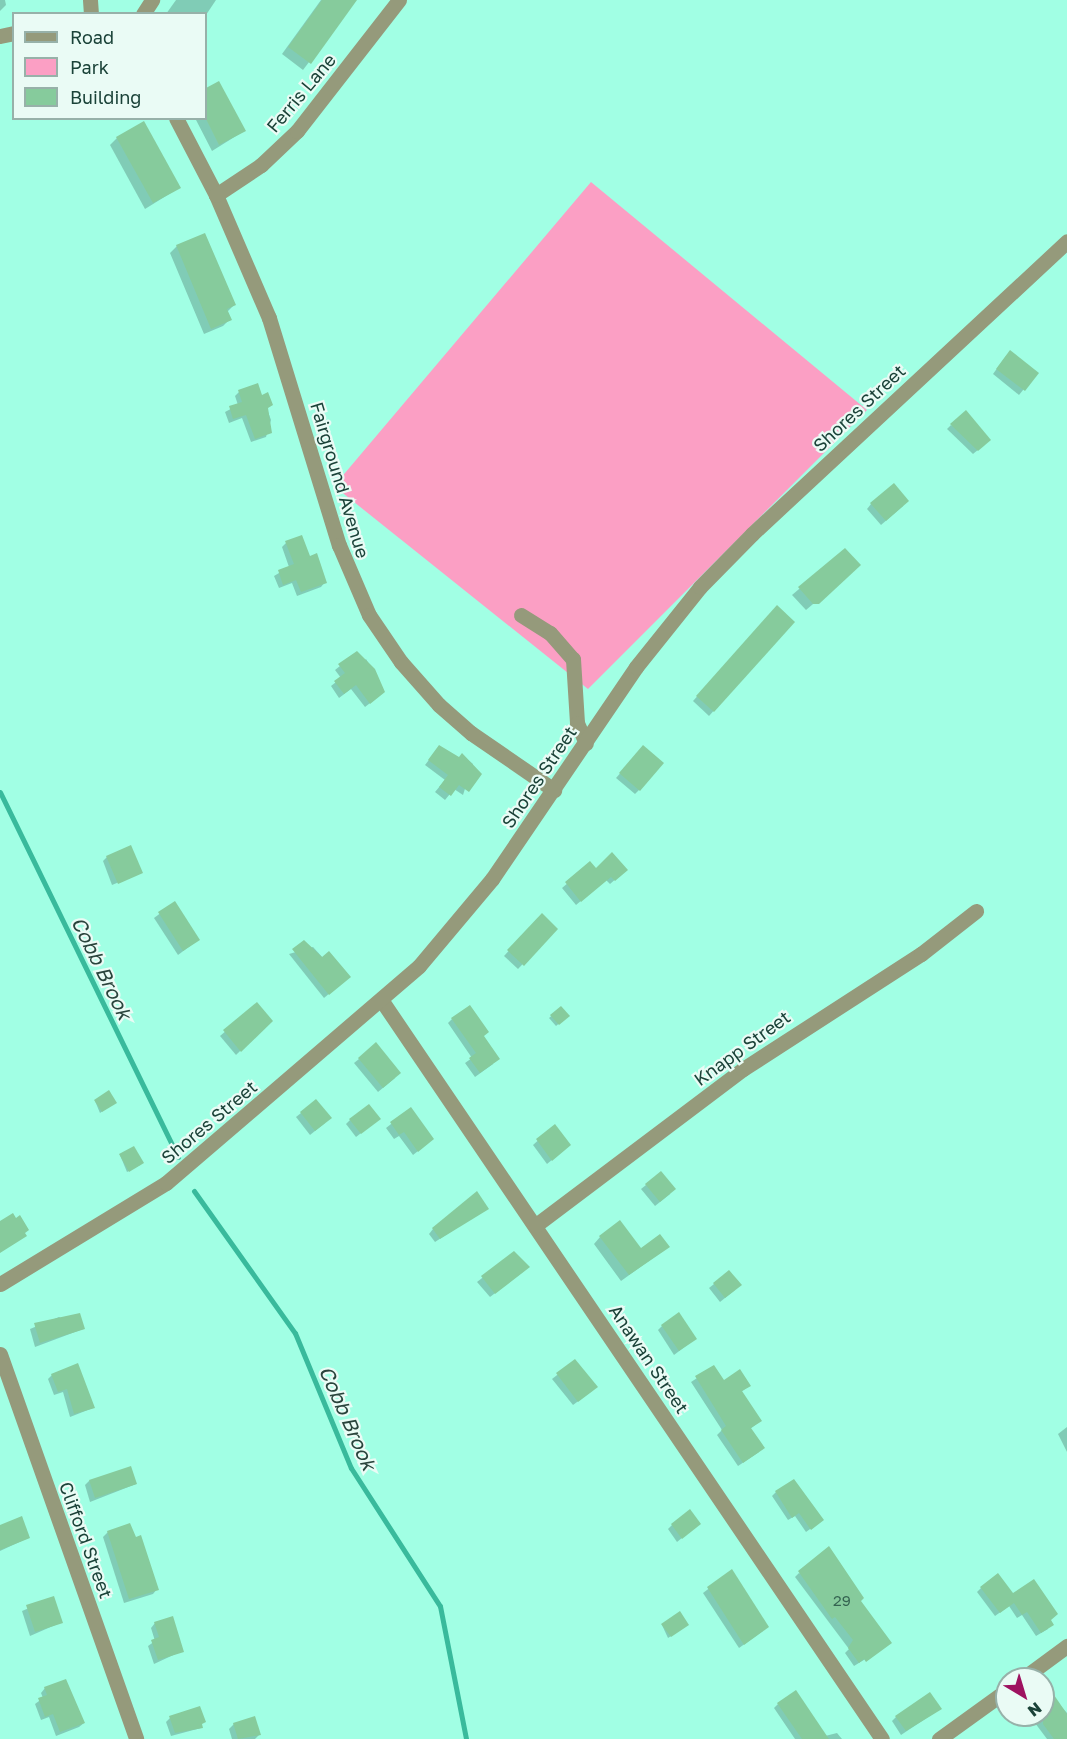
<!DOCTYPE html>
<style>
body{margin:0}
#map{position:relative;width:1067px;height:1739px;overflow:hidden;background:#a1ffe4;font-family:"Golos Text",sans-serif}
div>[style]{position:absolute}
.green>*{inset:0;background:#fb9fc4}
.shadow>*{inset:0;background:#0003}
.stream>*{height:5px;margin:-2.5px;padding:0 2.5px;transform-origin:2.5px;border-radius:2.5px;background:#39ba9c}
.building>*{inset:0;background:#86cb9c}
.minor>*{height:15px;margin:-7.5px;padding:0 7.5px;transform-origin:7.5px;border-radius:7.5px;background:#959a7b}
span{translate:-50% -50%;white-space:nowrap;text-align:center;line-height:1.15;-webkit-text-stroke:4.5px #eafbf5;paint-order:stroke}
.number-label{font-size:15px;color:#356451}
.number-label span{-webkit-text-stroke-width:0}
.street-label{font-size:18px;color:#1a4238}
.water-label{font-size:20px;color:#29443c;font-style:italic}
.legend{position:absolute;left:12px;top:12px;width:195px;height:108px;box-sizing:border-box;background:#eafbf5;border:2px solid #97b1a9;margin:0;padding:8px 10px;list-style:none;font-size:18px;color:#1a4238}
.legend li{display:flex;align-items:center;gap:12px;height:30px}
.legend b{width:30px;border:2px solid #97b1a9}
.north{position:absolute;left:995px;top:1667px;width:60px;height:60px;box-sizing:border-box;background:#eafbf5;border:2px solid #97b1a9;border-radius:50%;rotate:142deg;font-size:16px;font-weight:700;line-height:24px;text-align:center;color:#1a4238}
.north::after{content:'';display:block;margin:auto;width:21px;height:27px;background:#9e1260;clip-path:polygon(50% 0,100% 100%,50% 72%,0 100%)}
</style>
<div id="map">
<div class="green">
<div style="clip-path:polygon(591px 182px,867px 410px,588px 689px,334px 486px)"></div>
</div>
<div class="shadow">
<div style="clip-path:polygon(0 0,5px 0,6px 5px,0 11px)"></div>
<div style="clip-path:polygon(176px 0,216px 0,206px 15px,166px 14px)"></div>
<div style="clip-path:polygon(321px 0,356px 0,303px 70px,282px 54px)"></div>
<div style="clip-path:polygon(219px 83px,244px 131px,212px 151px,195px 118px,206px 118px,206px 90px)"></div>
<div style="clip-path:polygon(117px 138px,179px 188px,145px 209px,110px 145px)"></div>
<div style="clip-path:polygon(177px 246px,234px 305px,227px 312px,230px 319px,223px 326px,204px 334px,170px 253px)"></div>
<div style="clip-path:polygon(1006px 356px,1037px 373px,1019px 395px,993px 374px)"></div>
<div style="clip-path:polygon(239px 392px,267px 409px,271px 420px,266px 437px,251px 442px,242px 418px,229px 423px,225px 412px,238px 405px,235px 396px)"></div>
<div style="clip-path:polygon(951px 425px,985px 444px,973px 454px,947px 429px)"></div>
<div style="clip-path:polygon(871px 504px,903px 506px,881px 525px,867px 509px)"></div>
<div style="clip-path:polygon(286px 543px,309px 558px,325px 582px,321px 587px,297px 596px,292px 583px,279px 588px,274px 576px,289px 567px,282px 547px)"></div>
<div style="clip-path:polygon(845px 550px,859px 565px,806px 610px,792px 595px)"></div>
<div style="clip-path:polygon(773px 612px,793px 622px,709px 716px,693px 701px)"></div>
<div style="clip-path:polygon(356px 653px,363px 662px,366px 659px,379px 681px,379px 696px,365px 707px,351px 689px,339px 698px,331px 686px,341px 678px,335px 670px)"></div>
<div style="clip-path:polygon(435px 752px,459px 758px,462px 755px,473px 764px,463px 795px,454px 789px,445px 800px,435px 792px,445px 780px,425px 765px)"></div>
<div style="clip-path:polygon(639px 752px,639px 790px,635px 794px,616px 778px)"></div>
<div style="clip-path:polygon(107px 857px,141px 873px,112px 885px,103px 861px)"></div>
<div style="clip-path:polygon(590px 864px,596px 870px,626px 870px,610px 884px,606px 880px,576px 905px,562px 888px)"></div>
<div style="clip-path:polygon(174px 903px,198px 940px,178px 955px,154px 918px)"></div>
<div style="clip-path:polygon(542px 915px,556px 929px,518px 969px,504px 956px)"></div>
<div style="clip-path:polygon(313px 947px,344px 981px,324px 998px,289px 954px)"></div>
<div style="clip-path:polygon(257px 1004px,271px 1021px,236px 1055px,220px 1036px)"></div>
<div style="clip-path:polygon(561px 1008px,568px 1016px,556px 1026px,549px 1018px)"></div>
<div style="clip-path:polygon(452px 1019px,482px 1037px,493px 1064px,475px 1077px,465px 1063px,472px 1058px,448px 1023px)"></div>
<div style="clip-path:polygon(359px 1059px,395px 1078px,378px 1092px,354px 1063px)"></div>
<div style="clip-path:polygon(95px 1101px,113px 1104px,100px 1113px)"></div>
<div style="clip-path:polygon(316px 1101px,325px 1123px,310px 1135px,296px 1117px)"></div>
<div style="clip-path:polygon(410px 1109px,428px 1143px,413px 1155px,399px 1136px,394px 1139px,386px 1128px)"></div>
<div style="clip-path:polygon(350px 1120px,374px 1123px,356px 1137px,346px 1124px)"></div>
<div style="clip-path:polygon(554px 1126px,565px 1149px,547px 1164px,533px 1145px)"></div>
<div style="clip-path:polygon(120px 1155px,140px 1165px,127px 1172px)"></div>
<div style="clip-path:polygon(646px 1185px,670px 1194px,655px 1206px,641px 1189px)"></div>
<div style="clip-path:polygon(487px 1208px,435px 1242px,429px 1234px,433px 1229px)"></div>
<div style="clip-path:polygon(600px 1237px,641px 1250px,668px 1247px,621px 1281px,594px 1244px)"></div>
<div style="clip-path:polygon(514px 1253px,524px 1271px,490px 1297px,477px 1282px)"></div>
<div style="clip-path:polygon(729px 1272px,735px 1290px,720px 1302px,709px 1288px)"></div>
<div style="clip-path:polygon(59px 1317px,83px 1329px,35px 1347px,30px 1329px)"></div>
<div style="clip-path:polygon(662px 1326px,695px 1339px,674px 1355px,658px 1330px)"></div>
<div style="clip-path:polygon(575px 1361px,592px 1391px,573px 1405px,552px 1379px)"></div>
<div style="clip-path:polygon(714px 1367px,724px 1382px,749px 1386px,741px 1392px,760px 1421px,750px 1429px,759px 1452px,738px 1466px,717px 1435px,722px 1430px,691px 1382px)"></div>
<div style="clip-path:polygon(52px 1375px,93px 1408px,70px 1417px,63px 1392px,54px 1395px,48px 1379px)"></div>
<div style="clip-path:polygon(1067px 1427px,1067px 1452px,1058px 1434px)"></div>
<div style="clip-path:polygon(89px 1481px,136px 1484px,90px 1502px,85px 1485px)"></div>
<div style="clip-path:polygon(776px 1492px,821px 1521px,806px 1532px,795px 1516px,788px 1520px,772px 1496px)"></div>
<div style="clip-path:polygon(699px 1524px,677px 1542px,668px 1529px,672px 1525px)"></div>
<div style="clip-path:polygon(0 1526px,28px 1538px,0 1551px)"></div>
<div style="clip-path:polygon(108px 1532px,157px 1589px,153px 1594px,124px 1603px,103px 1537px)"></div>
<div style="clip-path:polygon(732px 1571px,763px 1631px,739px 1648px,703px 1593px)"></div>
<div style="clip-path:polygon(799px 1573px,859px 1601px,885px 1647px,854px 1666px,845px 1653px,849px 1649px,795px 1577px)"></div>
<div style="clip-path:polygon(981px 1588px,1013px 1595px,1049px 1620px,1048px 1629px,1036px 1636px,1022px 1615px,1017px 1618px,1009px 1606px,995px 1616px,977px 1592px)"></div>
<div style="clip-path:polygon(53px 1598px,62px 1622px,30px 1636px,22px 1611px)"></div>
<div style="clip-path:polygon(155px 1623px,182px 1651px,154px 1664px,148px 1646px,155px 1641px,151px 1628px)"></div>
<div style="clip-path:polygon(662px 1625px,685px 1627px,668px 1638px)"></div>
<div style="clip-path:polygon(45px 1688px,84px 1723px,79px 1727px,56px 1736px,49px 1717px,41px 1720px,35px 1704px,43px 1698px,41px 1693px)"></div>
<div style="clip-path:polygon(1053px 1697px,1067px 1713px,1067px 1739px,1047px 1739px,1029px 1715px,1043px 1715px,1043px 1704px)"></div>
<div style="clip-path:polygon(778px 1704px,825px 1736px,837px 1733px,842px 1739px,795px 1739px,774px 1708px)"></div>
<div style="clip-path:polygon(940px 1709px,901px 1735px,892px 1721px,896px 1717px)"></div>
<div style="clip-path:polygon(170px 1718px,201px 1725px,201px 1728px,171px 1736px,166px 1722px)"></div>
<div style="clip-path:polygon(234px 1724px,259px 1735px,255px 1739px,232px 1739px,229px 1729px)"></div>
</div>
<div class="stream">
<div style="left:0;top:792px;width:406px;rotate:64deg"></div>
<div style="left:194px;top:1191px;width:174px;rotate:54.6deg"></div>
<div style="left:295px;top:1333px;width:146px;rotate:67.5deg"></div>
<div style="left:351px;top:1468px;width:164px;rotate:57.2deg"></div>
<div style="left:440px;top:1606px;width:136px;rotate:78.9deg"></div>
</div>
<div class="building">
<div style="clip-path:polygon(322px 0,357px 0,311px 64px,288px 47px)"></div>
<div style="clip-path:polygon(219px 81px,246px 131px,219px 145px,206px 119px,206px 88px)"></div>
<div style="clip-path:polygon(144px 121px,181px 188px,153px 203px,116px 137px)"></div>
<div style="clip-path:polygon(205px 233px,236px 305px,227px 309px,232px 320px,211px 329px,176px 245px)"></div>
<div style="clip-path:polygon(1010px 350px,1039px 373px,1025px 391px,996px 369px)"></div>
<div style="clip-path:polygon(258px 383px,262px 395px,268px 392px,273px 405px,268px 408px,272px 433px,255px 439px,246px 415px,233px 419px,229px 406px,242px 402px,238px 390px)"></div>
<div style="clip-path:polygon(966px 410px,991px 440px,978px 451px,950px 424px)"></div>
<div style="clip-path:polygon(894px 483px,909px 501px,886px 521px,870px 503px)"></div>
<div style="clip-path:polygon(302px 535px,310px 556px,317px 553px,327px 583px,301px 592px,296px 580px,283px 585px,278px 570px,294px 564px,285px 541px)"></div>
<div style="clip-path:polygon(845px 548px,861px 565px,819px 604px,813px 604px,798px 587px)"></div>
<div style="clip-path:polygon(777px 605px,795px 622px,714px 712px,696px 696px)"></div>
<div style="clip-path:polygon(357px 651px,375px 669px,385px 692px,370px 704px,356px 685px,344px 694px,334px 681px,345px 673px,338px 664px)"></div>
<div style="clip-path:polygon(439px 745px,459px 757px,462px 753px,482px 774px,469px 792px,459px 785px,451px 796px,439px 787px,448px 775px,428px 760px)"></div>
<div style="clip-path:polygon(643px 745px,664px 763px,640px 791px,619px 773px)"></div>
<div style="clip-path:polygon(131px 845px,143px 873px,118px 884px,106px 856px)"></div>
<div style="clip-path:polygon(612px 852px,628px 870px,615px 881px,611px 877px,581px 902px,565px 882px,590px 861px,596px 868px)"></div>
<div style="clip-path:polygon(175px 901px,200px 940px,183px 951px,158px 912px)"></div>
<div style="clip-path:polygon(542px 913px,558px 929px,524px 966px,507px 950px)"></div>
<div style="clip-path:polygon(304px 940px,322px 957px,329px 951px,351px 977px,329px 995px,292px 949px)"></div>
<div style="clip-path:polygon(257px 1002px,273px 1021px,241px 1052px,223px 1030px)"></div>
<div style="clip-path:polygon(470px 1005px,489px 1032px,484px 1036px,500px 1059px,480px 1073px,469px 1058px,476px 1053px,451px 1018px)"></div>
<div style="clip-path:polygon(561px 1006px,570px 1016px,559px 1025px,550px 1015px)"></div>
<div style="clip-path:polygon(376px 1042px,401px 1073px,383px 1088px,358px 1058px)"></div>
<div style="clip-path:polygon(109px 1090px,117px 1103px,102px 1112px,94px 1100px)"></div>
<div style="clip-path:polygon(316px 1099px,332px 1118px,315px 1131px,300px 1112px)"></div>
<div style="clip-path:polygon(369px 1104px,381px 1119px,361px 1134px,349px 1119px)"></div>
<div style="clip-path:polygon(411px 1107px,434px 1139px,418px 1152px,404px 1132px,399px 1135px,390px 1122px)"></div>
<div style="clip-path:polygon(555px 1124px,571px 1145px,552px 1161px,536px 1139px)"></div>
<div style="clip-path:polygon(134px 1146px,144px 1163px,129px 1172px,119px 1154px)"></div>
<div style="clip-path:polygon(661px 1171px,676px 1189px,660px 1202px,645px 1184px)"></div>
<div style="clip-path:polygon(477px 1191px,489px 1209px,440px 1239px,432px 1228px)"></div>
<div style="clip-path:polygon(13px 1213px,16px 1218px,20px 1215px,29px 1230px,25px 1233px,27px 1236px,0 1253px,0 1221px)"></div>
<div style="clip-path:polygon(620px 1220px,641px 1248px,660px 1234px,670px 1247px,629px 1275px,599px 1236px)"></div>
<div style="clip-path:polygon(514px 1251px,530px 1267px,495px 1294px,481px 1276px)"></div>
<div style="clip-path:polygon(729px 1270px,742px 1285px,725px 1298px,713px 1283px)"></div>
<div style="clip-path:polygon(679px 1312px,697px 1339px,679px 1351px,661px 1325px)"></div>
<div style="clip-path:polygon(80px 1313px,85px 1329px,40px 1343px,34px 1323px)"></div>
<div style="clip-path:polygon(575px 1359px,598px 1387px,578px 1402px,556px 1373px)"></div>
<div style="clip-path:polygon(78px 1363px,95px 1408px,74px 1414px,67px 1389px,58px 1392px,51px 1374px)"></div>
<div style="clip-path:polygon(714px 1365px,724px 1380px,740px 1369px,751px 1386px,742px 1391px,762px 1421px,751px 1428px,765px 1448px,743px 1463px,721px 1430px,726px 1426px,695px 1376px)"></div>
<div style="clip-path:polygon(131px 1466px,137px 1484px,95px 1498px,89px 1480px)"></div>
<div style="clip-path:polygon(794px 1479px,824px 1520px,811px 1530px,799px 1513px,792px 1518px,775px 1491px)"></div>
<div style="clip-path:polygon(690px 1509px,701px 1524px,682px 1539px,671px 1524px)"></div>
<div style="clip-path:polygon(22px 1516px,30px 1538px,0 1550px,0 1525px)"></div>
<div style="clip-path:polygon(130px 1523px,136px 1537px,141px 1535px,159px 1590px,129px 1599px,107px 1531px)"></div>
<div style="clip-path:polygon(829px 1546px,864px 1598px,861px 1601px,892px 1643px,866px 1662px,864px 1659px,859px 1663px,848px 1648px,853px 1640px,835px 1617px,832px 1619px,798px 1571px)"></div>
<div style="clip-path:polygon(732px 1569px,769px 1627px,744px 1645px,707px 1587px)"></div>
<div style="clip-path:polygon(998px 1573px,1013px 1593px,1034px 1579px,1058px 1614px,1051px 1620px,1054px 1625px,1041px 1633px,1027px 1612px,1022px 1615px,1014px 1603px,1000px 1613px,980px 1587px)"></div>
<div style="clip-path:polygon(54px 1596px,63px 1623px,35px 1632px,26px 1605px)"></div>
<div style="clip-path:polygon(680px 1611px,689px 1625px,671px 1637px,661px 1624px)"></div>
<div style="clip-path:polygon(173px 1616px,184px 1652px,158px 1660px,151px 1640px,159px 1637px,154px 1622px)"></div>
<div style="clip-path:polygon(66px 1679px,85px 1723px,60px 1732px,53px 1714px,45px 1717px,38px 1698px,47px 1695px,44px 1687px)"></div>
<div style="clip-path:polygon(796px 1690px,829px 1739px,802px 1739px,777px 1703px)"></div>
<div style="clip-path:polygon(930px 1692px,942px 1709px,906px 1731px,895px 1716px)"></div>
<div style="clip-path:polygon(1054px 1695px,1067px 1714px,1067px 1739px,1054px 1739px,1043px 1724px,1043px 1702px)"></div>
<div style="clip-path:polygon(200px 1706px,206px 1722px,202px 1724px,203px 1728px,175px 1733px,169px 1716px)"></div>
<div style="clip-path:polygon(255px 1716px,261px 1735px,238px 1739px,233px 1723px)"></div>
</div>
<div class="minor">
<div style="left:90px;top:0;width:14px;rotate:86deg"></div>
<div style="left:143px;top:14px;width:17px;rotate:-57deg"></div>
<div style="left:0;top:36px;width:14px;rotate:-12deg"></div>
<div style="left:176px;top:118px;width:87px;rotate:62.5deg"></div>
<div style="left:216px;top:195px;width:134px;rotate:66.7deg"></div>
<div style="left:269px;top:318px;width:238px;rotate:72.9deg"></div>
<div style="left:339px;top:545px;width:76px;rotate:66.8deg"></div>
<div style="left:369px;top:615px;width:57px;rotate:55.8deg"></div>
<div style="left:401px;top:662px;width:57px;rotate:48.5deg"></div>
<div style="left:439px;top:705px;width:43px;rotate:41.2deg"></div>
<div style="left:471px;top:733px;width:101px;rotate:34.5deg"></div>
<div style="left:216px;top:195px;width:54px;rotate:-33.7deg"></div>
<div style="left:261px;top:165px;width:50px;rotate:-43.4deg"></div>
<div style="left:297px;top:131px;width:166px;rotate:-52.1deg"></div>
<div style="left:521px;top:615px;width:34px;rotate:32deg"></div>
<div style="left:550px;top:633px;width:35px;rotate:49deg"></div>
<div style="left:573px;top:659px;width:64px;rotate:86.4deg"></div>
<div style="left:577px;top:723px;width:22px;rotate:66deg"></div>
<div style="left:382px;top:1001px;width:891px;rotate:55.88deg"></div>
<div style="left:536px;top:1225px;width:259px;rotate:-37deg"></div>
<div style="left:743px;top:1069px;width:212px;rotate:-32.9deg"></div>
<div style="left:921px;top:954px;width:70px;rotate:-38deg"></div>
<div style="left:0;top:1284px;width:194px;rotate:-31.3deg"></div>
<div style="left:166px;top:1183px;width:333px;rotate:-40.6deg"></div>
<div style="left:419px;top:966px;width:114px;rotate:-50deg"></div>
<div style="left:492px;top:879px;width:256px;rotate:-55.8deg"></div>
<div style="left:636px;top:667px;width:102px;rotate:-51.3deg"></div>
<div style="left:700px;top:587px;width:74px;rotate:-45.5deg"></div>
<div style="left:752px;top:534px;width:430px;rotate:-42.9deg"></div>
<div style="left:0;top:1354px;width:408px;rotate:70.5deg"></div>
<div style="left:1022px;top:1679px;width:56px;rotate:-36.3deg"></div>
<div style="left:939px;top:1739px;width:84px;rotate:-35.8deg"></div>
</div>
<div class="number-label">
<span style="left:842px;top:1601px">29</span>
</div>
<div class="street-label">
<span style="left:301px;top:93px;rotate:-50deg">Ferris Lane</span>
<span style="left:859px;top:408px;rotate:-43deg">Shores Street</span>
<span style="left:340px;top:480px;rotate:73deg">Fairground Avenue</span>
<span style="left:539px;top:777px;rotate:-56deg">Shores Street</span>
<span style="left:742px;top:1048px;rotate:-36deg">Knapp Street</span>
<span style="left:209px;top:1122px;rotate:-40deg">Shores Street</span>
<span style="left:649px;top:1359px;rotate:56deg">Anawan Street</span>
<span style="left:86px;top:1540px;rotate:70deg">Clifford Street</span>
</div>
<div class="water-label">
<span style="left:102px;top:968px;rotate:64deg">Cobb Brook</span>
<span style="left:348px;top:1418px;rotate:66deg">Cobb Brook</span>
</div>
<ul class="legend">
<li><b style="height:8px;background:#959a7b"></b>Road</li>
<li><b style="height:16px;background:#fb9fc4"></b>Park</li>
<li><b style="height:16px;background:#86cb9c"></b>Building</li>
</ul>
<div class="north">N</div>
</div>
